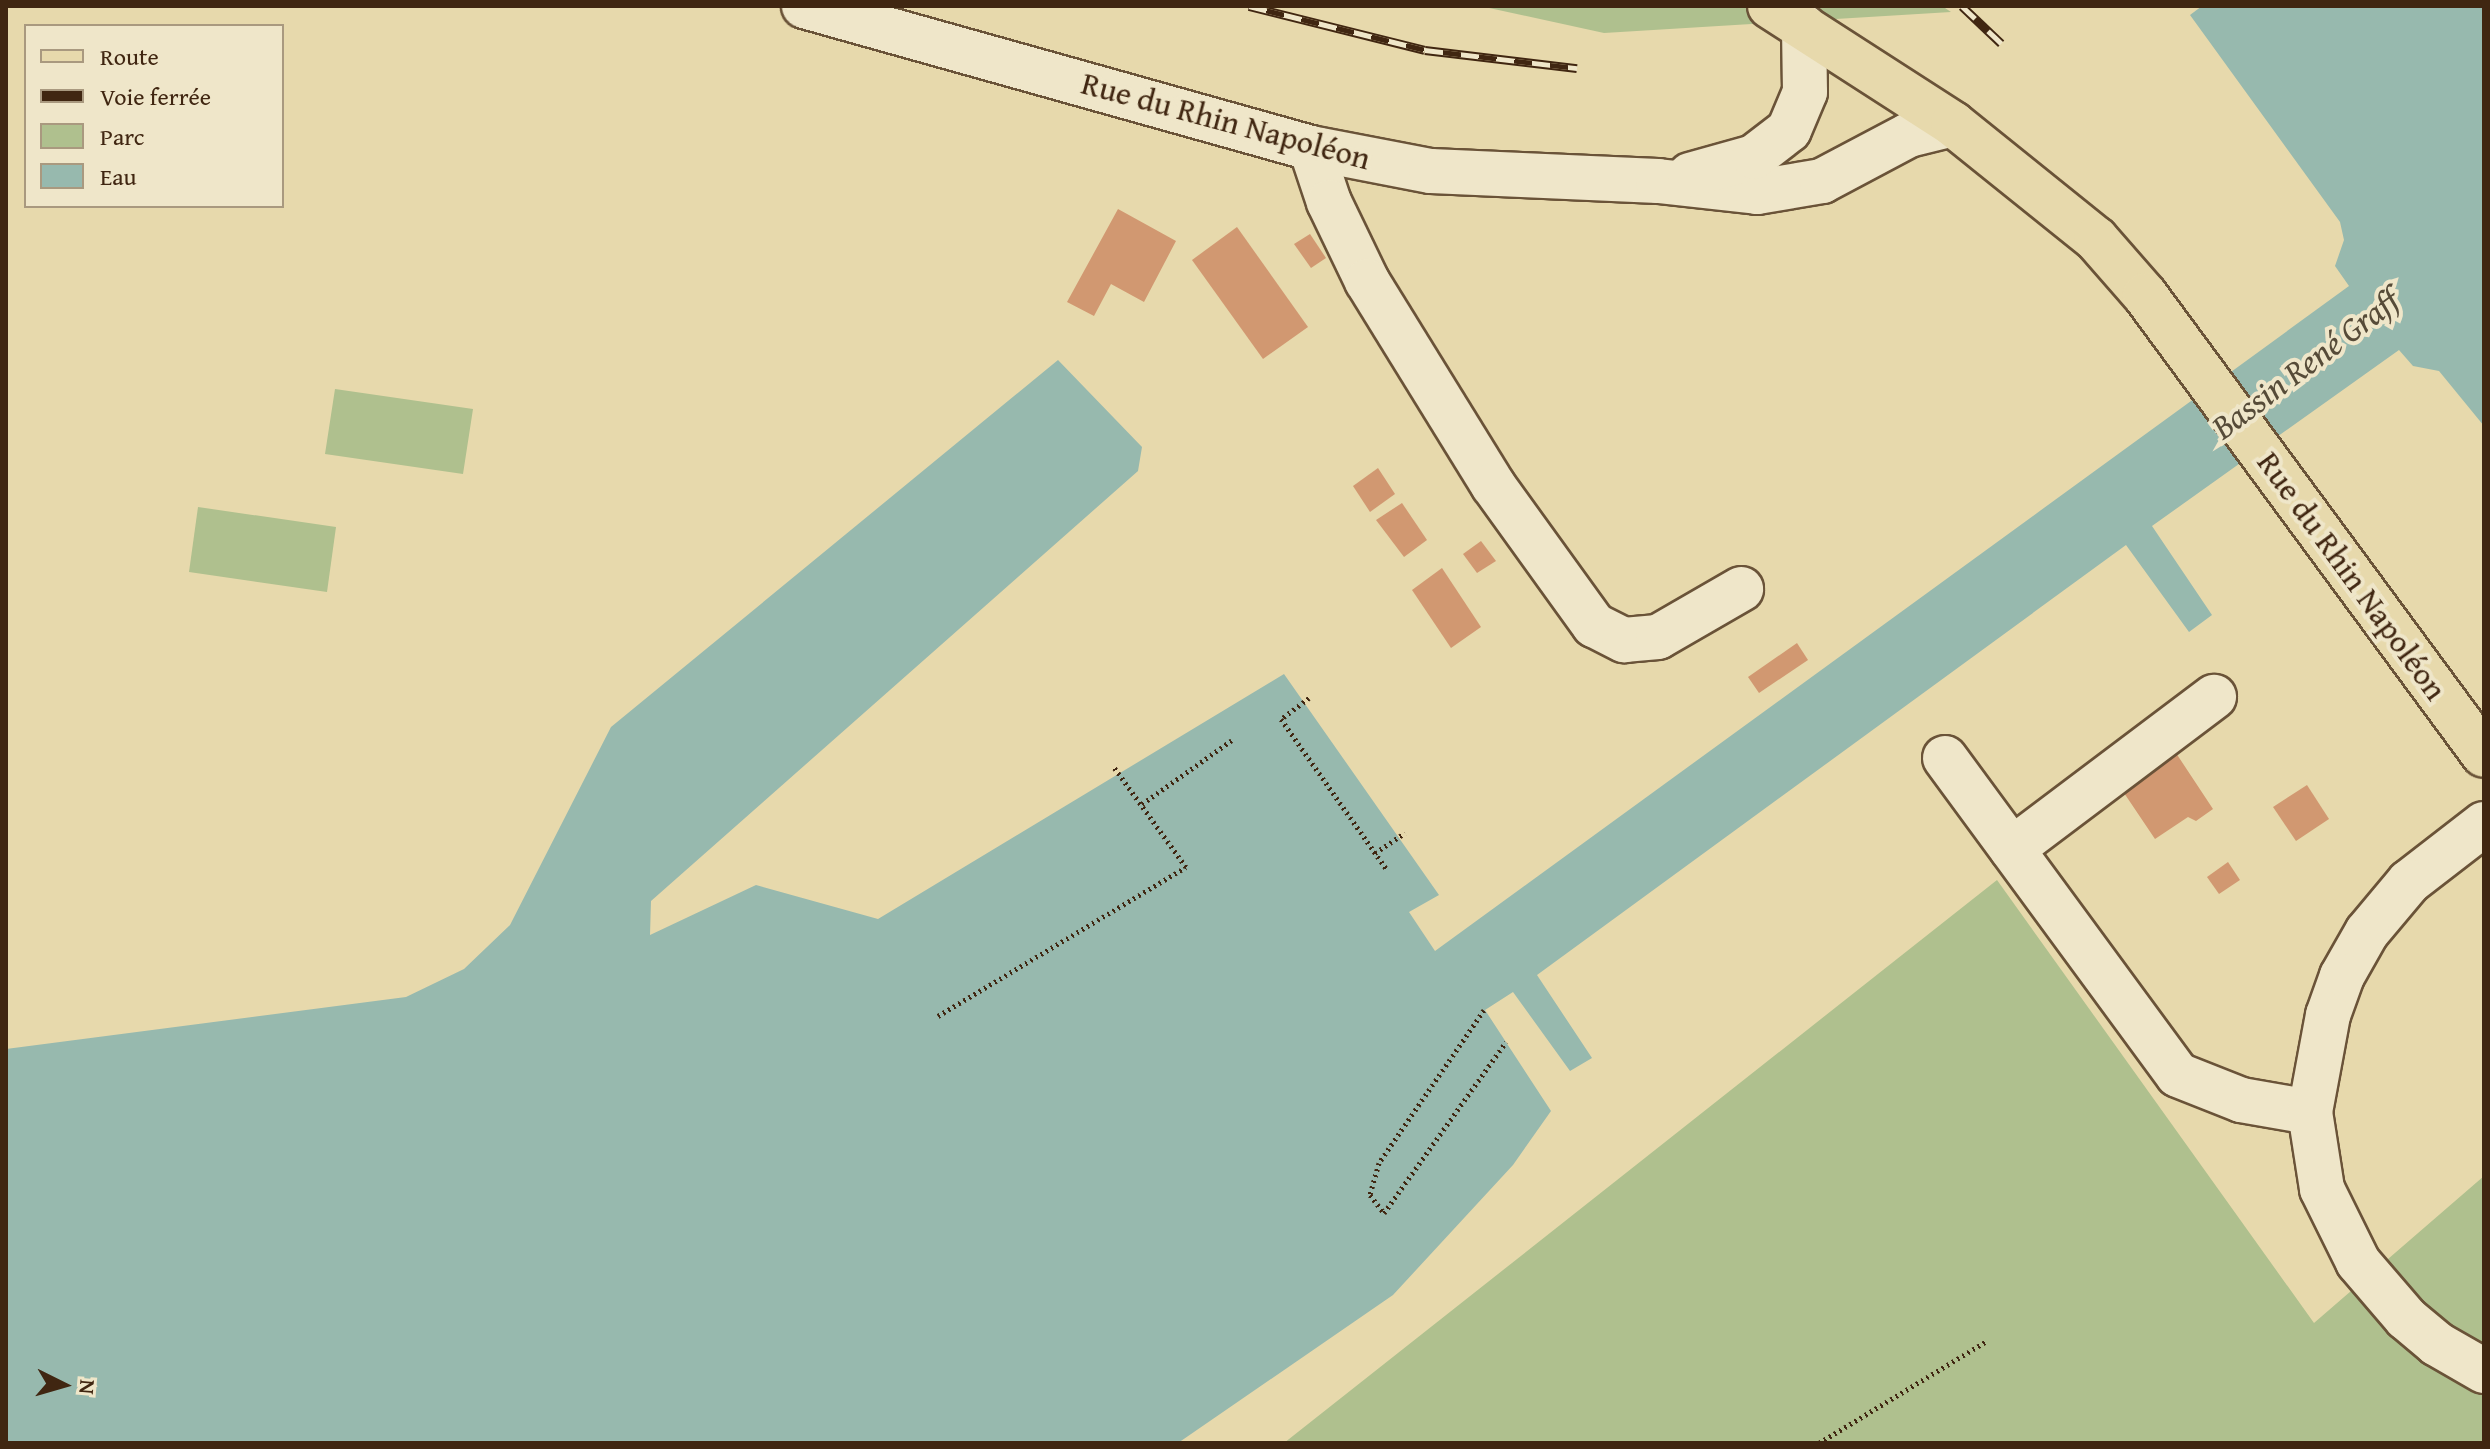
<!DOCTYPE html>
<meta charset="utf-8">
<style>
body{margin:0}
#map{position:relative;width:2490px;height:1449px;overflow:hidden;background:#e7d9ac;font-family:"Gentium Book Plus",serif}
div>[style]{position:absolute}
.green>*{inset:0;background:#afc08e}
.water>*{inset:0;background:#97b9ae}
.building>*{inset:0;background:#d19871}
.path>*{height:5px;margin-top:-2.5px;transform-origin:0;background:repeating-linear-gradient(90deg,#402611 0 2px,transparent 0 6px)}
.roads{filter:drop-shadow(2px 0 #6a5338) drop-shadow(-2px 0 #6a5338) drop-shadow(0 2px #6a5338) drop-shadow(0 -2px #6a5338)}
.minor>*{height:44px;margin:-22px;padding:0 22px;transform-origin:22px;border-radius:22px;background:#efe6c9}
.major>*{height:44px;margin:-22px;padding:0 22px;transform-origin:22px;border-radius:22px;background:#e7d9ac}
.rail>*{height:9px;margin-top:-4.5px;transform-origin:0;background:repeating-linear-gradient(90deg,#efe6c9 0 18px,#402611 0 36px);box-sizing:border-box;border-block:2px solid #402611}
span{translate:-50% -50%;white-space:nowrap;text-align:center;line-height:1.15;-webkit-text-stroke:8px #efe6c9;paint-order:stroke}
.street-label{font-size:32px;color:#402611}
.water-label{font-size:34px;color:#564b38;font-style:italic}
.frame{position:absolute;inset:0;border:8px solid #402611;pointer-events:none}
.legend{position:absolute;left:24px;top:24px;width:260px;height:184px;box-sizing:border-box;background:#efe6c9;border:2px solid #a9997f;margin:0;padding:10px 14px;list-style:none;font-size:24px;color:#402611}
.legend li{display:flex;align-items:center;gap:16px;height:40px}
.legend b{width:40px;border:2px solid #a9997f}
.north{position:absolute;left:24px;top:1345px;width:80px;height:80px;-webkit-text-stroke:6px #efe6c9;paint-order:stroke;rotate:95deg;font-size:22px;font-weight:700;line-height:32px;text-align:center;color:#402611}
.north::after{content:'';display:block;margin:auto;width:28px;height:36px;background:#402611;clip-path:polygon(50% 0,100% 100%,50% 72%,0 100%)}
</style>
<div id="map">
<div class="green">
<div style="clip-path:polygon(1480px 6px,1942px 6px,1951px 12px,1604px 33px)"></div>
<div style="clip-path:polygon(335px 389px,473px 409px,463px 474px,325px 454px)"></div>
<div style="clip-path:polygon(198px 507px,336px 527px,327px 592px,189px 572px)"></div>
<div style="clip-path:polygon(1997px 880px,2314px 1323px,2484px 1176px,2484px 1443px,1284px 1443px)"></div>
</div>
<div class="water">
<div style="clip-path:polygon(2202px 6px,2484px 6px,2484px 426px,2439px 371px,2413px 366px,2399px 350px,2152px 526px,2212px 615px,2189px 632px,2126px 545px,1537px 975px,1592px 1058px,1570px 1071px,1513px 992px,1485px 1010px,1551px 1111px,1513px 1165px,1393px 1295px,1178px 1443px,6px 1443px,6px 1049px,406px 997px,464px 969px,510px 925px,611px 727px,1058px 360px,1142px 447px,1138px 471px,651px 901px,650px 935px,756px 885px,878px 919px,1284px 674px,1439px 895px,1409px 912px,1435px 951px,2349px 286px,2335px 266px,2344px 240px,2340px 222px,2190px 15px)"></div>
</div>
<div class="building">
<div style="clip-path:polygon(1118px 209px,1176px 241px,1144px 302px,1111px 284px,1094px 316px,1067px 302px)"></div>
<div style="clip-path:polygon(1237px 227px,1308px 327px,1263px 359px,1192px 260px)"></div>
<div style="clip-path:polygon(1310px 234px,1326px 258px,1311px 268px,1294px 244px)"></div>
<div style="clip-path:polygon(1378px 468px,1395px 494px,1370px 512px,1353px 486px)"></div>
<div style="clip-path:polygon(1402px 503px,1427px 540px,1404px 557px,1376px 520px)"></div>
<div style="clip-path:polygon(1481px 541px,1496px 561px,1477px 573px,1463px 554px)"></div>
<div style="clip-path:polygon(1442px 568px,1481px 627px,1451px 648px,1412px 590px)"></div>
<div style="clip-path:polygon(1797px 643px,1808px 660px,1759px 693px,1748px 677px)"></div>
<div style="clip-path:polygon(2174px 750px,2213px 809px,2196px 821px,2188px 817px,2155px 839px,2120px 787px)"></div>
<div style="clip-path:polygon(2307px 785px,2329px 819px,2296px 841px,2273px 807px)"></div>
<div style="clip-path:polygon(2228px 862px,2240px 880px,2219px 894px,2207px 877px)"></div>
</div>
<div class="path">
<div style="left:1309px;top:698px;width:35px;rotate:143deg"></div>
<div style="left:1281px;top:719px;width:184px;rotate:54.9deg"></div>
<div style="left:1142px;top:804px;width:110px;rotate:-35.4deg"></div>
<div style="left:1375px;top:853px;width:36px;rotate:-34deg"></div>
<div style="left:1484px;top:1010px;width:186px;rotate:124.5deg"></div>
<div style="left:1379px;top:1163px;width:33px;rotate:106deg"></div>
<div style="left:1370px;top:1195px;width:23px;rotate:52deg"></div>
<div style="left:1384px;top:1213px;width:210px;rotate:-54.5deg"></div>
<div style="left:938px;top:1016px;width:289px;rotate:-31deg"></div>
<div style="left:1186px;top:867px;width:123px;rotate:-125.8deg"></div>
<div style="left:1819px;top:1443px;width:197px;rotate:-31.3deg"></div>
</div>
<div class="roads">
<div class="minor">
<div style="left:804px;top:6px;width:527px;rotate:15.65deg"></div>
<div style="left:1311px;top:148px;width:122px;rotate:10.9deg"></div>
<div style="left:1431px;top:171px;width:227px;rotate:2.5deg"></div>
<div style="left:1658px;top:181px;width:100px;rotate:6.3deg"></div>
<div style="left:1757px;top:192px;width:66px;rotate:-9.6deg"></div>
<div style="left:1822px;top:181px;width:98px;rotate:-27.9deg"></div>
<div style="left:1909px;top:135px;width:45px;rotate:-14deg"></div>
<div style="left:1311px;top:148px;width:57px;rotate:71.6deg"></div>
<div style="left:1329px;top:202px;width:88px;rotate:64.3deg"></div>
<div style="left:1367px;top:281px;width:240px;rotate:58.3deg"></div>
<div style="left:1493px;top:485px;width:173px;rotate:54.2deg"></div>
<div style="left:1594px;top:625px;width:34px;rotate:27deg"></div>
<div style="left:1624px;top:640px;width:34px;rotate:-5deg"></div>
<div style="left:1658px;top:637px;width:96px;rotate:-30deg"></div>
<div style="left:1690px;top:175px;width:66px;rotate:-15.7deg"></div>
<div style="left:1754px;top:157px;width:44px;rotate:-37.6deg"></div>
<div style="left:1789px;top:130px;width:41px;rotate:-67.2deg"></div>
<div style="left:1805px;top:92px;width:65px;rotate:-90.9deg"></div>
<div style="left:1945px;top:758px;width:393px;rotate:53.7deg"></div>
<div style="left:2178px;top:1075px;width:68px;rotate:21.6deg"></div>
<div style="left:2241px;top:1100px;width:70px;rotate:9.9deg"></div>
<div style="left:2484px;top:824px;width:95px;rotate:142.3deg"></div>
<div style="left:2409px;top:882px;width:65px;rotate:130deg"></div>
<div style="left:2367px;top:932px;width:51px;rotate:119.6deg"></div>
<div style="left:2342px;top:976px;width:41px;rotate:109.7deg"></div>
<div style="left:2328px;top:1015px;width:99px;rotate:100.5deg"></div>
<div style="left:2310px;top:1112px;width:78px;rotate:81.1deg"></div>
<div style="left:2322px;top:1189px;width:81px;rotate:63.7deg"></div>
<div style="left:2358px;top:1262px;width:74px;rotate:49.4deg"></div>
<div style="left:2406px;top:1318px;width:40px;rotate:40deg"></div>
<div style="left:2437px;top:1344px;width:54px;rotate:29.9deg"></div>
<div style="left:2012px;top:849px;width:253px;rotate:-37deg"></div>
</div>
<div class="major">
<div style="left:1770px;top:6px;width:218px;rotate:32.8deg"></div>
<div style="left:1953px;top:124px;width:184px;rotate:38.8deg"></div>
<div style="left:2096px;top:239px;width:74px;rotate:48.8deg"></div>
<div style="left:2145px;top:295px;width:571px;rotate:53.61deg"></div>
</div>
</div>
<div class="rail">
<div style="left:1249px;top:6px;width:181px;rotate:14deg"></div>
<div style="left:1425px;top:50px;width:153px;rotate:6.8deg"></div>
<div style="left:1962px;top:6px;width:54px;rotate:43.5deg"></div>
</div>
<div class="street-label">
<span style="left:1226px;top:121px;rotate:15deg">Rue du Rhin Napoléon</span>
<span style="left:2352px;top:576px;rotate:54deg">Rue du Rhin Napoléon</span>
</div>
<div class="water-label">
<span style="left:2305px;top:363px;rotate:-37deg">Bassin René Graff</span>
</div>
<div class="frame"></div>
<ul class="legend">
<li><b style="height:10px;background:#e7d9ac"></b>Route</li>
<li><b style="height:10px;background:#402611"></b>Voie ferrée</li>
<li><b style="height:22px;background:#afc08e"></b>Parc</li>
<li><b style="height:22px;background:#97b9ae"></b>Eau</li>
</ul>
<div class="north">N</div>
</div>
